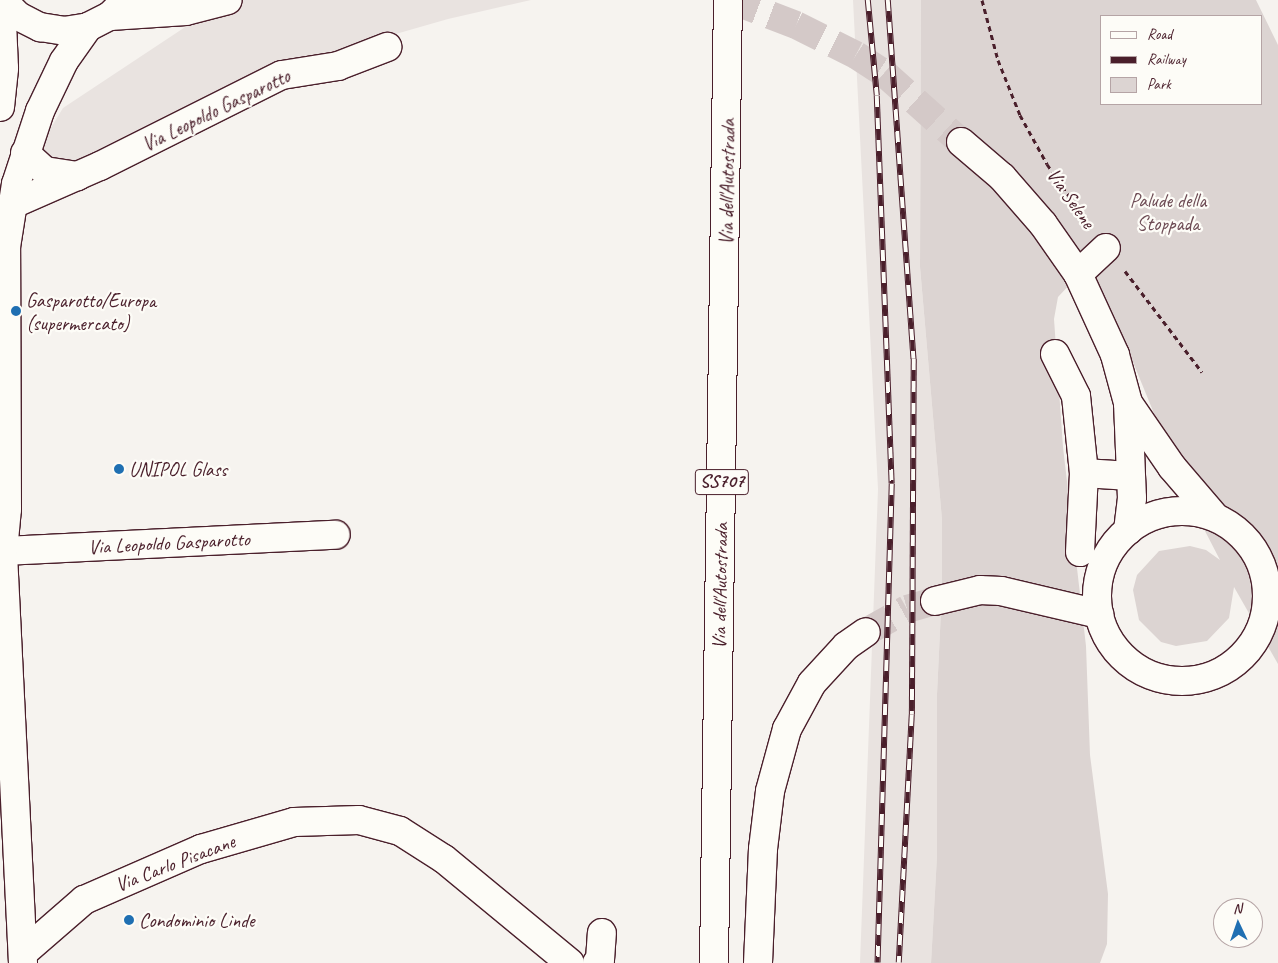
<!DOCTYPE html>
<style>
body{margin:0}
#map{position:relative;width:1278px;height:963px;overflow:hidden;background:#f6f3ef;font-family:Caveat,sans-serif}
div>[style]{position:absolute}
.built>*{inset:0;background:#e9e3e0}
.green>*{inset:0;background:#dcd4d2}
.major-tunnel>*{height:28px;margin-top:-14px;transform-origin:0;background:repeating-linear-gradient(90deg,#d4c9c8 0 28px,transparent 0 42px)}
.highway-tunnel>*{height:28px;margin-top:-14px;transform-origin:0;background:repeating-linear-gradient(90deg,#d4c9c8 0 28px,transparent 0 42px)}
.path>*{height:3px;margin-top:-1.5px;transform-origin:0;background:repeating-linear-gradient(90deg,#4a1f2b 0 5px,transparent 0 9px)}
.roads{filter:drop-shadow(1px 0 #4a1f2b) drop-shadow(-1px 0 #4a1f2b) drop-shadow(0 1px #4a1f2b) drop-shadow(0 -1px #4a1f2b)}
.minor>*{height:28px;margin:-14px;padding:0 14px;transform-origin:14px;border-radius:14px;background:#fdfcf7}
.major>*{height:28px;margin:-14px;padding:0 14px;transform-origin:14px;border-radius:14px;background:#fdfcf7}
.major>.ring{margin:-14px;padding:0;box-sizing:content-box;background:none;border:28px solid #fdfcf7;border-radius:50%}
.highway>*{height:28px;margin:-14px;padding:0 14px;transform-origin:14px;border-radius:14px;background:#fdfcf7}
.rail>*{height:5.5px;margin-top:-2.75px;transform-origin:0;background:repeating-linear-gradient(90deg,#fdfcf7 0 11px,#4a1f2b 0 22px);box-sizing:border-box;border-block:1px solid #4a1f2b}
.dots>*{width:14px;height:14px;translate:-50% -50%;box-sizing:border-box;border:2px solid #fdfcf7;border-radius:50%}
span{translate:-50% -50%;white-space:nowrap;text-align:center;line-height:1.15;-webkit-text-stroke:4.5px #fdfcf7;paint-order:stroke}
.shield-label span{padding:1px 4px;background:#fdfcf7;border:1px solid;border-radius:4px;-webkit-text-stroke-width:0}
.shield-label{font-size:19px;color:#4a1f2b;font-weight:700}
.street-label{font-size:20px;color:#4a1f2b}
.park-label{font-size:20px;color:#6e4c55}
.poi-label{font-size:20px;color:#4a1f2b}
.left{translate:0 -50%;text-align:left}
.legend{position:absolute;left:1100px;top:15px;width:162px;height:90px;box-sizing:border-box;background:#fdfcf7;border:1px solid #b5a4a5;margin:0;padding:6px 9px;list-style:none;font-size:15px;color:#4a1f2b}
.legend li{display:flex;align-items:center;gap:10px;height:25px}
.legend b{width:25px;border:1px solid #b5a4a5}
.north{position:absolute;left:1213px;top:898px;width:50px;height:50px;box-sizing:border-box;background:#fdfcf7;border:1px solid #b5a4a5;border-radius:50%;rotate:357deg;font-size:14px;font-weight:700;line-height:20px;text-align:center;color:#4a1f2b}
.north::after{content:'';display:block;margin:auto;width:18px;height:22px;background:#1f6fb2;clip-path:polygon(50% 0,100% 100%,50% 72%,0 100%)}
</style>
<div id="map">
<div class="built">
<div style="clip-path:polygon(226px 0,531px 0,448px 19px,305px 60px,37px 202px,32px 159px,63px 108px)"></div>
<div style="clip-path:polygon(853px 0,921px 0,920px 267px,942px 520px,942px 589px,937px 694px,937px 856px,931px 963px,860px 963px,878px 489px)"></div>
</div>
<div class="green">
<div style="clip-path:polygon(evenodd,921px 0,1256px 0,1278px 45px,1278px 664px,1234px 587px,1229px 618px,1207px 641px,1176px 646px,1161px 642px,1139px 620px,1133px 590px,1137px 575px,1159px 551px,1190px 546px,1206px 550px,1220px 560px,1191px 504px,1115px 318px,1093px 290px,1072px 282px,1058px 297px,1054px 319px,1063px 447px,1086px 646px,1090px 755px,1108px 894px,1107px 944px,1100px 963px,931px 963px,937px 856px,937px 694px,942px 589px,942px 520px,920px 267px,921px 0,1102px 16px,1262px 16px,1262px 104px,1102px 104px,1102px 16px)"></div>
</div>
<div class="major-tunnel">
<div style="left:731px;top:0;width:70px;rotate:21deg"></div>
<div style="left:796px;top:25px;width:67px;rotate:26.6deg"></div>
<div style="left:856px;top:55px;width:33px;rotate:33deg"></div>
<div style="left:884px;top:73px;width:103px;rotate:41.9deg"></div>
</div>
<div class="highway-tunnel">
<div style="left:866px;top:632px;width:47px;rotate:-29.3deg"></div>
<div style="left:907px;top:609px;width:29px;rotate:-16deg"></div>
</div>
<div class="path">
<div style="left:982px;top:0;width:62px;rotate:75.1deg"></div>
<div style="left:998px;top:60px;width:59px;rotate:68.2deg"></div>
<div style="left:1020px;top:115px;width:56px;rotate:61.1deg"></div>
<div style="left:1047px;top:164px;width:74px;rotate:55.5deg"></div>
<div style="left:1125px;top:271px;width:127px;rotate:52.7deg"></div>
</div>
<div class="roads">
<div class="minor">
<div style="left:25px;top:153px;width:27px;rotate:42deg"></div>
<div style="left:45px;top:171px;width:33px;rotate:9deg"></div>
<div style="left:11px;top:205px;width:97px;rotate:-23.7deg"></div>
<div style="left:100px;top:166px;width:203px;rotate:-26.6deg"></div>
<div style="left:282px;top:75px;width:57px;rotate:-9.1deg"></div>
<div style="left:338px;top:66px;width:53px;rotate:-21.2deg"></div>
<div style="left:1078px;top:274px;width:38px;rotate:-43deg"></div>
<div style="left:1055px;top:354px;width:47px;rotate:63.4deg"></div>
<div style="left:1076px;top:396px;width:77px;rotate:84.1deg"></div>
<div style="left:1084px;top:473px;width:46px;rotate:3.7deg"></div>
<div style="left:3px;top:551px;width:333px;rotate:-2.8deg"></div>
<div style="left:1080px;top:552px;width:79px;rotate:-87.1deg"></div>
<div style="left:23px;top:953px;width:81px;rotate:-41deg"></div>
<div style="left:84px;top:900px;width:128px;rotate:-23.6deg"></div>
<div style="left:201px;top:849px;width:97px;rotate:-16.2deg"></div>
<div style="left:294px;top:822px;width:65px;rotate:-1.8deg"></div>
<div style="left:359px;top:820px;width:42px;rotate:15deg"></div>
<div style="left:400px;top:831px;width:52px;rotate:32.5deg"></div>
<div style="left:444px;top:859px;width:163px;rotate:39.5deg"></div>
<div style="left:597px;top:963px;width:4px;rotate:-45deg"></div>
<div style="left:600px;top:960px;width:27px;rotate:-86deg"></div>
</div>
<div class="major">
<div style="left:2px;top:0;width:23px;rotate:45deg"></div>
<div style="left:18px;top:16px;width:25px;rotate:27deg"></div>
<div style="left:40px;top:27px;width:24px;rotate:9deg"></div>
<div style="left:64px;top:31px;width:24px;rotate:-9deg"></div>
<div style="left:88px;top:27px;width:25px;rotate:-27deg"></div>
<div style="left:110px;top:16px;width:23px;rotate:-45deg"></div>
<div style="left:110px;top:16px;width:76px;rotate:-3.8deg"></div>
<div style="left:186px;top:11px;width:43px;rotate:-14.7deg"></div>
<div style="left:0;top:107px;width:39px;rotate:-84deg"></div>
<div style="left:4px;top:68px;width:68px;rotate:-92.5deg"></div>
<div style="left:961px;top:142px;width:54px;rotate:40.5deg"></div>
<div style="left:1002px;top:177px;width:62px;rotate:48.9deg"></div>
<div style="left:1043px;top:224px;width:61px;rotate:55deg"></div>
<div style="left:1078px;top:274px;width:89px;rotate:65.4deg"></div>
<div style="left:1115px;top:355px;width:50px;rotate:74.8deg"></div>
<div style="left:1128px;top:403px;width:95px;rotate:87.6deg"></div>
<div style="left:1132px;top:498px;width:33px;rotate:97deg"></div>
<div style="left:1128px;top:403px;width:78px;rotate:55.5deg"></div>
<div style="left:1172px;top:467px;width:66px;rotate:49.3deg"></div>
<div class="ring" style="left:1097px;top:511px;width:142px;height:142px"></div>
<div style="left:23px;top:963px;width:412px;rotate:-92.8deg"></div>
<div style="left:3px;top:551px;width:42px;rotate:-84.6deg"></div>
<div style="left:7px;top:509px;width:262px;rotate:-90.2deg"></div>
<div style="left:6px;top:247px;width:64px;rotate:-81deg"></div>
<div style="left:16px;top:184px;width:77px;rotate:-71.8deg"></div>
<div style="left:40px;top:111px;width:55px;rotate:-64.4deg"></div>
<div style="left:64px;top:61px;width:42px;rotate:-54.8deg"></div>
</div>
<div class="highway">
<div style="left:935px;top:601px;width:46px;rotate:-13.7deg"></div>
<div style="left:980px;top:590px;width:21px;rotate:3deg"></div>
<div style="left:1001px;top:591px;width:101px;rotate:13.2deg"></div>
<div style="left:714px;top:963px;width:963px;rotate:-89.17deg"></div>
<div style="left:758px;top:963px;width:114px;rotate:-87.5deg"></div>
<div style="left:763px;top:849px;width:58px;rotate:-83.1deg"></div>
<div style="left:770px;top:791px;width:64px;rotate:-74.7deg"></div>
<div style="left:787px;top:729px;width:52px;rotate:-61.5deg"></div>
<div style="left:812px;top:683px;width:50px;rotate:-47.4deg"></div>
<div style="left:846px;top:646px;width:24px;rotate:-35deg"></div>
</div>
</div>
<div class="rail">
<div style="left:868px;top:0;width:96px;rotate:84.6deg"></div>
<div style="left:877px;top:96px;width:388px;rotate:87.8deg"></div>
<div style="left:892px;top:484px;width:479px;rotate:91.7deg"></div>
<div style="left:888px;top:0;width:360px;rotate:85.9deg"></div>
<div style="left:914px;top:359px;width:356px;rotate:90.3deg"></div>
<div style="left:912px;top:715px;width:248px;rotate:93deg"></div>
</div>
<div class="dots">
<div style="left:16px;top:311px;background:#1f6fb2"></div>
<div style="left:119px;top:469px;background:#1f6fb2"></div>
<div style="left:129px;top:920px;background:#1f6fb2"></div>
</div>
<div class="shield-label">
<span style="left:722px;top:482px">SS707</span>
</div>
<div class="street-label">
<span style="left:216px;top:110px;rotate:-26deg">Via Leopoldo Gasparotto</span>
<span style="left:727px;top:182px;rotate:-89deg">Via dell'Autostrada</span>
<span style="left:1071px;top:198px;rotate:55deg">Via Selene</span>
<span style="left:169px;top:543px;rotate:-3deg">Via Leopoldo Gasparotto</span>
<span style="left:720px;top:586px;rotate:-89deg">Via dell'Autostrada</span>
<span style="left:175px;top:863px;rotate:-21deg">Via Carlo Pisacane</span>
</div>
<div class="park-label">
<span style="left:1168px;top:212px">Palude della<br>Stoppada</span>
</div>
<div class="poi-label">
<span class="left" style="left:26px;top:312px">Gasparotto/Europa<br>(supermercato)</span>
<span class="left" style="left:129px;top:469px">UNIPOL Glass</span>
<span class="left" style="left:139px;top:920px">Condominio Linde</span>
</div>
<ul class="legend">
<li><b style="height:6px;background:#fdfcf7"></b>Road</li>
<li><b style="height:6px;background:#4a1f2b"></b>Railway</li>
<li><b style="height:14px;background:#dcd4d2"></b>Park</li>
</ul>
<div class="north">N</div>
</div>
